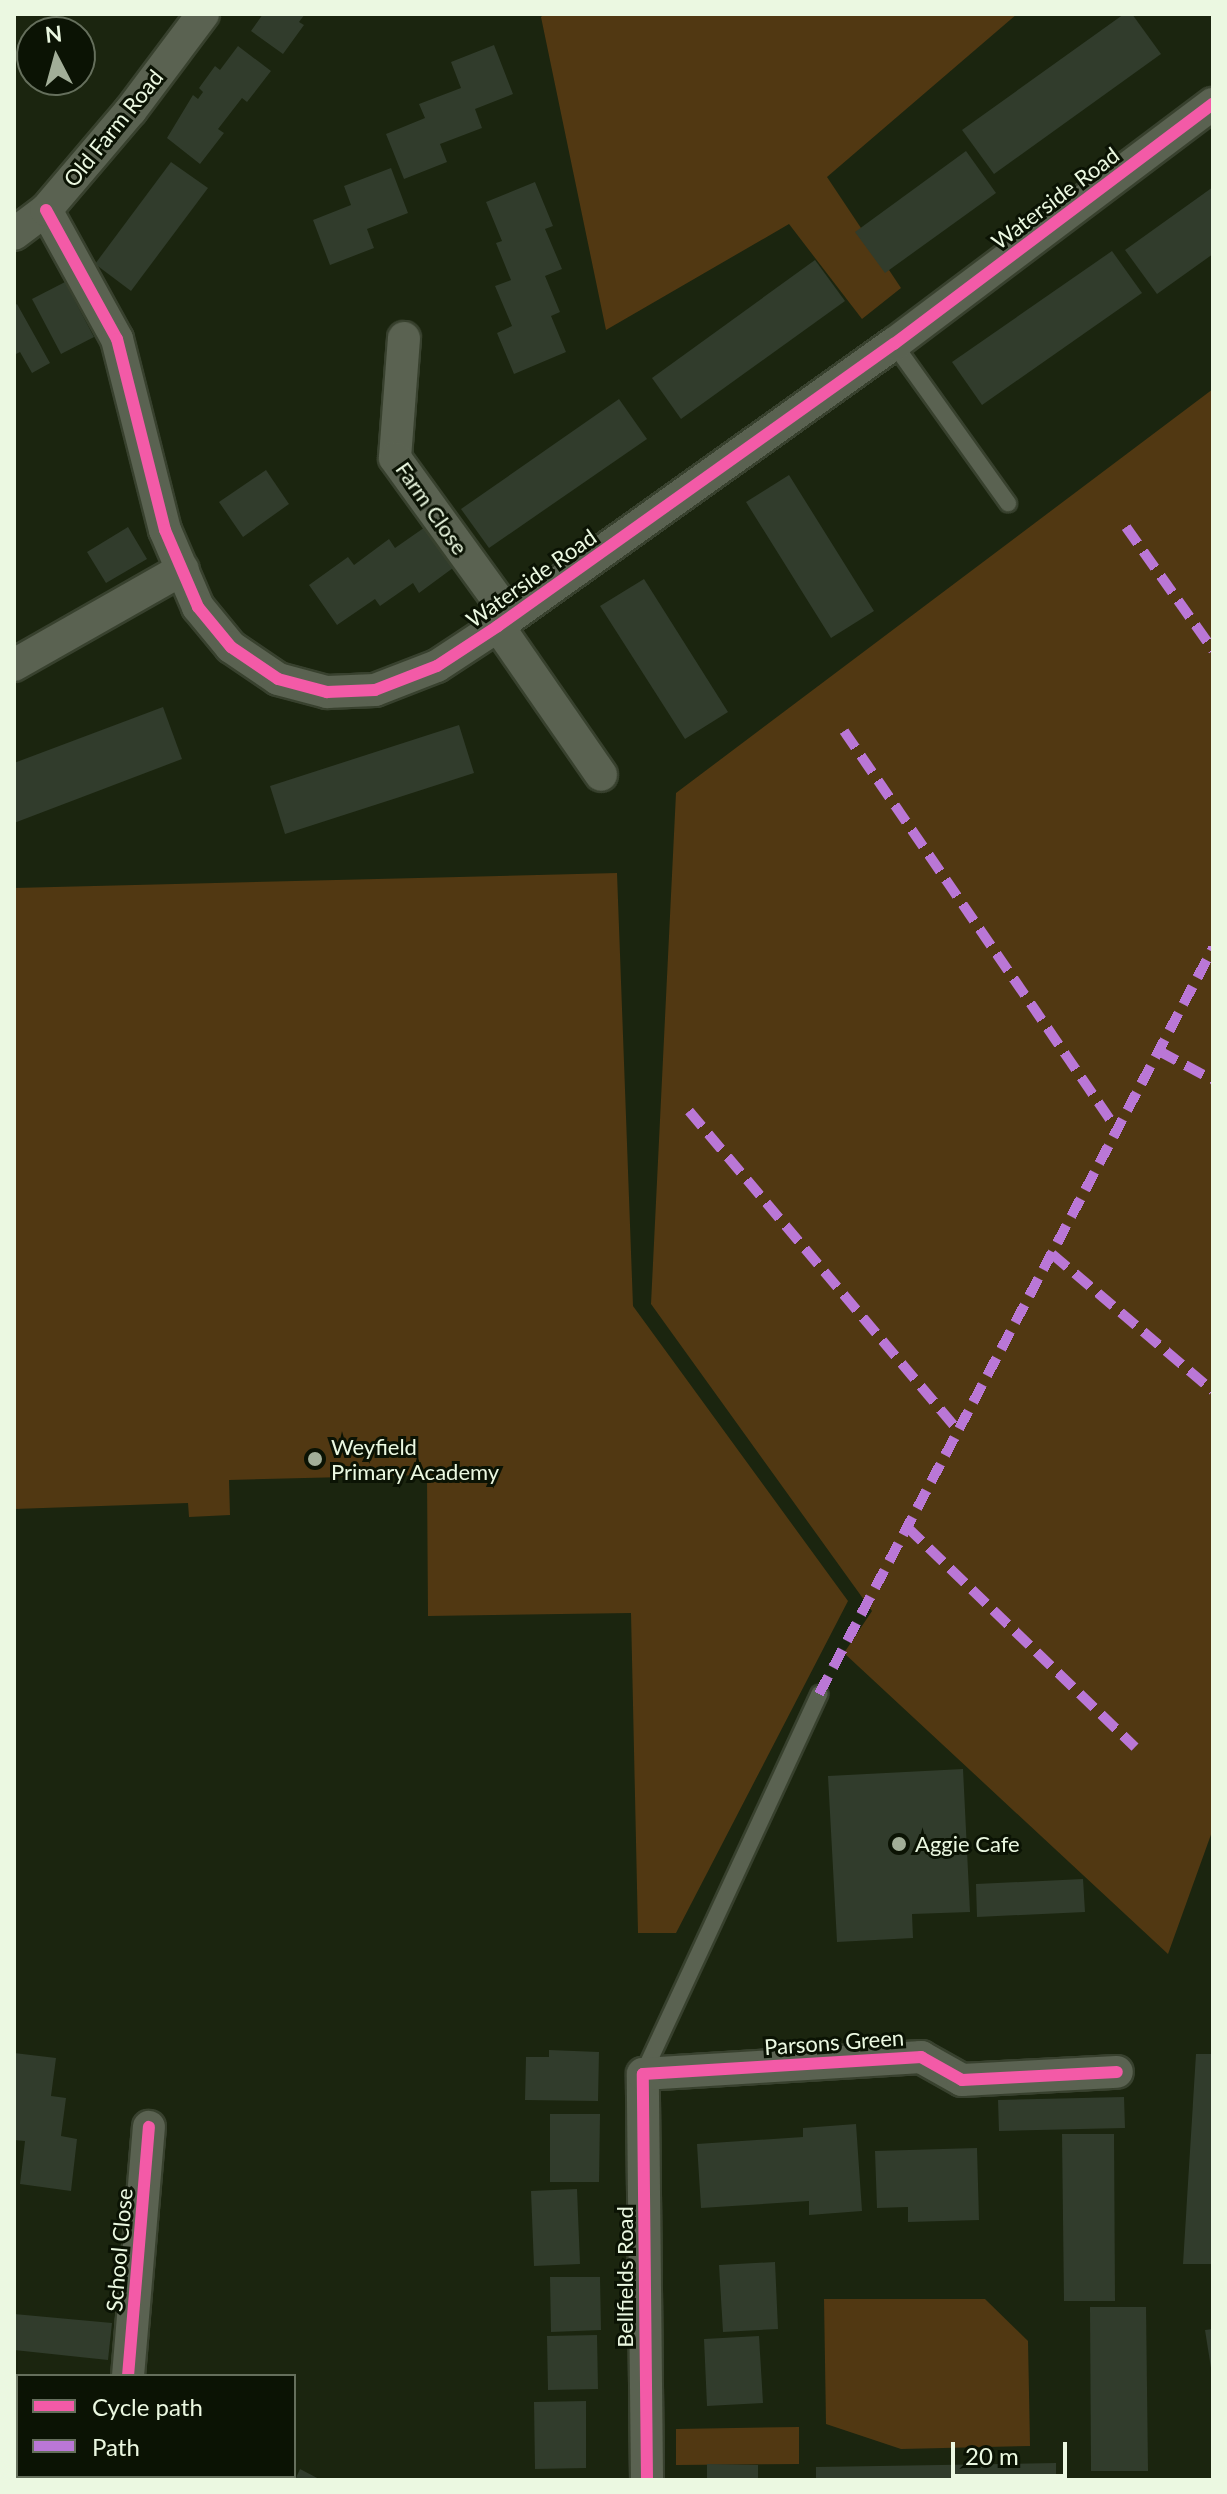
<!DOCTYPE html>
<style>
body{margin:0}
#map{position:relative;width:1227px;height:2494px;overflow:hidden;background:#1b250f;font-family:Lato,sans-serif}
div>[style]{position:absolute}
.green>*{inset:0;background:#513812}
.building>*{inset:0;background:#313c2c}
.roads{filter:drop-shadow(2px 0 #38412e) drop-shadow(-2px 0 #38412e) drop-shadow(0 2px #38412e) drop-shadow(0 -2px #38412e)}
.lane>*{height:16px;margin:-8px;padding:0 8px;transform-origin:8px;border-radius:8px;background:#5a6251}
.street>*{height:32px;margin:-16px;padding:0 16px;transform-origin:16px;border-radius:16px;background:#5a6251}
.quiet>*{height:10px;margin-top:-5px;transform-origin:0;background:repeating-linear-gradient(90deg,#ba77d6 0 20px,transparent 0 30px)}
.cycleway>*{height:12px;margin:-6px;padding:0 6px;transform-origin:6px;border-radius:6px;background:#f35aa7}
.dots>*{width:22px;height:22px;translate:-50% -50%;box-sizing:border-box;border:4px solid #0b1304;border-radius:50%}
span{translate:-50% -50%;white-space:nowrap;text-align:center;line-height:1.15;-webkit-text-stroke:6px #0b1304;paint-order:stroke}
.street-label{font-size:22px;color:#ebf8e1}
.poi-label{font-size:22px;color:#ebf8e1}
.left{translate:0 -50%;text-align:left}
.frame{position:absolute;inset:0;border:16px solid #ebf8e1;pointer-events:none}
.legend{position:absolute;left:16px;top:2374px;width:280px;height:104px;box-sizing:border-box;background:#0b1304;border:2px solid #656f5c;margin:0;padding:10px 14px;list-style:none;font-size:24px;color:#ebf8e1}
.legend li{display:flex;align-items:center;gap:16px;height:40px}
.legend b{width:40px;border:2px solid #656f5c}
.north{position:absolute;left:16px;top:16px;width:80px;height:80px;box-sizing:border-box;background:#0b1304;border:2px solid #656f5c;border-radius:50%;rotate:354deg;font-size:22px;font-weight:700;line-height:32px;text-align:center;color:#ebf8e1}
.north::after{content:'';display:block;margin:auto;width:28px;height:36px;background:#a2ae98;clip-path:polygon(50% 0,100% 100%,50% 72%,0 100%)}
.scale{position:absolute;left:951px;top:2442px;width:116px;height:36px;box-sizing:border-box;border:4px solid #ebf8e1;border-top:0;padding-left:10px;font-size:24px;line-height:28px;white-space:nowrap;color:#ebf8e1;-webkit-text-stroke:6px #0b1304;paint-order:stroke}
</style>
<div id="map">
<div class="green">
<div style="clip-path:polygon(544px 14px,1017px 14px,827px 177px,901px 288px,862px 319px,789px 224px,606px 330px,541px 17px)"></div>
<div style="clip-path:polygon(1213px 389px,1213px 1829px,1168px 1954px,844px 1653px,872px 1611px,651px 1304px,676px 793px)"></div>
<div style="clip-path:polygon(617px 873px,633px 1306px,848px 1601px,676px 1933px,638px 1933px,631px 1613px,428px 1616px,427px 1475px,229px 1480px,230px 1515px,189px 1517px,188px 1503px,14px 1509px,14px 888px)"></div>
<div style="clip-path:polygon(824px 2299px,985px 2299px,1028px 2341px,1030px 2446px,901px 2449px,826px 2424px)"></div>
<div style="clip-path:polygon(799px 2427px,799px 2464px,676px 2465px,676px 2429px)"></div>
</div>
<div class="building">
<div style="clip-path:polygon(263px 14px,305px 14px,299px 22px,304px 25px,283px 54px,251px 31px)"></div>
<div style="clip-path:polygon(1124px 14px,1132px 14px,1161px 54px,994px 174px,962px 130px)"></div>
<div style="clip-path:polygon(494px 45px,513px 94px,475px 109px,482px 128px,440px 144px,447px 162px,404px 179px,386px 134px,425px 118px,419px 104px,461px 88px,451px 62px)"></div>
<div style="clip-path:polygon(238px 46px,271px 71px,247px 102px,242px 98px,218px 129px,224px 133px,200px 164px,167px 138px,193px 95px,198px 99px,203px 92px,199px 88px,215px 66px,220px 70px)"></div>
<div style="clip-path:polygon(966px 151px,996px 193px,885px 273px,855px 232px)"></div>
<div style="clip-path:polygon(171px 162px,208px 188px,131px 291px,95px 264px)"></div>
<div style="clip-path:polygon(391px 168px,408px 213px,367px 229px,374px 248px,330px 265px,313px 220px,351px 205px,344px 186px)"></div>
<div style="clip-path:polygon(535px 182px,553px 226px,545px 229px,562px 269px,545px 276px,560px 312px,551px 316px,566px 352px,514px 374px,497px 333px,512px 326px,495px 286px,511px 280px,496px 243px,502px 241px,486px 202px)"></div>
<div style="clip-path:polygon(1213px 187px,1213px 254px,1157px 294px,1125px 250px)"></div>
<div style="clip-path:polygon(1112px 251px,1142px 293px,982px 405px,952px 362px)"></div>
<div style="clip-path:polygon(815px 260px,845px 301px,681px 419px,652px 378px)"></div>
<div style="clip-path:polygon(65px 282px,94px 337px,61px 354px,32px 299px)"></div>
<div style="clip-path:polygon(17px 304px,50px 363px,32px 373px,20px 352px,14px 355px,14px 306px)"></div>
<div style="clip-path:polygon(619px 399px,647px 439px,489px 548px,461px 509px)"></div>
<div style="clip-path:polygon(266px 470px,289px 504px,243px 537px,219px 502px)"></div>
<div style="clip-path:polygon(789px 475px,874px 611px,831px 638px,746px 502px)"></div>
<div style="clip-path:polygon(428px 525px,457px 565px,419px 593px,413px 583px,380px 606px,375px 599px,337px 625px,309px 585px,348px 557px,354px 565px,389px 539px,395px 548px)"></div>
<div style="clip-path:polygon(128px 527px,147px 559px,106px 583px,87px 552px)"></div>
<div style="clip-path:polygon(644px 579px,728px 712px,685px 739px,600px 606px)"></div>
<div style="clip-path:polygon(163px 707px,182px 759px,14px 823px,14px 763px)"></div>
<div style="clip-path:polygon(459px 725px,474px 773px,285px 834px,270px 786px)"></div>
<div style="clip-path:polygon(963px 1769px,970px 1912px,912px 1914px,913px 1938px,837px 1942px,828px 1776px)"></div>
<div style="clip-path:polygon(1083px 1879px,1085px 1912px,977px 1917px,976px 1884px)"></div>
<div style="clip-path:polygon(549px 2050px,599px 2052px,598px 2101px,525px 2100px,526px 2057px,549px 2057px)"></div>
<div style="clip-path:polygon(14px 2053px,56px 2058px,51px 2096px,66px 2098px,61px 2136px,77px 2139px,71px 2191px,20px 2184px,25px 2141px,14px 2140px)"></div>
<div style="clip-path:polygon(1196px 2054px,1213px 2054px,1213px 2264px,1183px 2264px)"></div>
<div style="clip-path:polygon(1124px 2097px,1125px 2128px,999px 2131px,998px 2100px)"></div>
<div style="clip-path:polygon(550px 2114px,600px 2114px,599px 2182px,550px 2182px)"></div>
<div style="clip-path:polygon(856px 2124px,862px 2211px,809px 2215px,809px 2201px,701px 2208px,697px 2144px,803px 2137px,803px 2128px)"></div>
<div style="clip-path:polygon(1062px 2134px,1114px 2134px,1115px 2301px,1064px 2301px)"></div>
<div style="clip-path:polygon(977px 2148px,979px 2220px,908px 2222px,908px 2207px,877px 2208px,875px 2151px)"></div>
<div style="clip-path:polygon(577px 2189px,580px 2264px,534px 2266px,531px 2191px)"></div>
<div style="clip-path:polygon(775px 2262px,778px 2329px,723px 2332px,719px 2265px)"></div>
<div style="clip-path:polygon(550px 2277px,600px 2277px,601px 2330px,551px 2332px)"></div>
<div style="clip-path:polygon(1090px 2307px,1146px 2307px,1148px 2471px,1091px 2471px)"></div>
<div style="clip-path:polygon(14px 2314px,112px 2323px,108px 2360px,14px 2350px)"></div>
<div style="clip-path:polygon(1213px 2329px,1213px 2368px,1211px 2368px,1205px 2330px)"></div>
<div style="clip-path:polygon(597px 2335px,598px 2389px,548px 2390px,547px 2336px)"></div>
<div style="clip-path:polygon(759px 2336px,763px 2403px,707px 2406px,704px 2339px)"></div>
<div style="clip-path:polygon(586px 2401px,586px 2468px,535px 2469px,534px 2402px)"></div>
<div style="clip-path:polygon(1056px 2463px,1056px 2480px,816px 2480px,816px 2467px)"></div>
<div style="clip-path:polygon(707px 2464px,758px 2465px,758px 2480px,707px 2480px)"></div>
<div style="clip-path:polygon(300px 2469px,321px 2480px,295px 2480px)"></div>
<div style="clip-path:polygon(196px 2476px,254px 2476px,262px 2480px,194px 2480px)"></div>
</div>
<div class="roads">
<div class="lane">
<div style="left:894px;top:344px;width:196px;rotate:54.4deg"></div>
<div style="left:643px;top:2074px;width:419px;rotate:-65.1deg"></div>
</div>
<div class="street">
<div style="left:46px;top:210px;width:147px;rotate:61.2deg"></div>
<div style="left:117px;top:339px;width:197px;rotate:75.9deg"></div>
<div style="left:165px;top:530px;width:84px;rotate:66.8deg"></div>
<div style="left:198px;top:607px;width:52px;rotate:50.5deg"></div>
<div style="left:231px;top:647px;width:57px;rotate:34.2deg"></div>
<div style="left:278px;top:679px;width:51px;rotate:14.9deg"></div>
<div style="left:327px;top:692px;width:48px;rotate:-2.4deg"></div>
<div style="left:375px;top:690px;width:66px;rotate:-21.2deg"></div>
<div style="left:437px;top:666px;width:73px;rotate:-33.3deg"></div>
<div style="left:498px;top:626px;width:486px;rotate:-35.5deg"></div>
<div style="left:894px;top:344px;width:399px;rotate:-37deg"></div>
<div style="left:14px;top:234px;width:40px;rotate:-37deg"></div>
<div style="left:46px;top:210px;width:131px;rotate:-49.6deg"></div>
<div style="left:131px;top:110px;width:120px;rotate:-53.1deg"></div>
<div style="left:404px;top:338px;width:120px;rotate:94.3deg"></div>
<div style="left:395px;top:458px;width:196px;rotate:54.1deg"></div>
<div style="left:498px;top:626px;width:181px;rotate:55.3deg"></div>
<div style="left:14px;top:665px;width:194px;rotate:-29.6deg"></div>
<div style="left:128px;top:2376px;width:250px;rotate:-85.2deg"></div>
<div style="left:117px;top:2480px;width:4px;rotate:-90deg"></div>
<div style="left:647px;top:2480px;width:406px;rotate:-90.6deg"></div>
<div style="left:643px;top:2074px;width:279px;rotate:-3.5deg"></div>
<div style="left:921px;top:2057px;width:47px;rotate:29.3deg"></div>
<div style="left:962px;top:2080px;width:155px;rotate:-3deg"></div>
</div>
</div>
<div class="quiet">
<div style="left:1126px;top:527px;width:151px;rotate:54.7deg"></div>
<div style="left:844px;top:731px;width:483px;rotate:55.6deg"></div>
<div style="left:1159px;top:1051px;width:61px;rotate:28.2deg"></div>
<div style="left:689px;top:1111px;width:418px;rotate:49.9deg"></div>
<div style="left:1052px;top:1254px;width:211px;rotate:40.4deg"></div>
<div style="left:907px;top:1527px;width:317px;rotate:44deg"></div>
<div style="left:819px;top:1694px;width:844px;rotate:-62.16deg"></div>
</div>
<div class="cycleway">
<div style="left:46px;top:210px;width:147px;rotate:61.2deg"></div>
<div style="left:117px;top:339px;width:197px;rotate:75.9deg"></div>
<div style="left:165px;top:530px;width:84px;rotate:66.8deg"></div>
<div style="left:198px;top:607px;width:52px;rotate:50.5deg"></div>
<div style="left:231px;top:647px;width:57px;rotate:34.2deg"></div>
<div style="left:278px;top:679px;width:51px;rotate:14.9deg"></div>
<div style="left:327px;top:692px;width:48px;rotate:-2.4deg"></div>
<div style="left:375px;top:690px;width:66px;rotate:-21.2deg"></div>
<div style="left:437px;top:666px;width:73px;rotate:-33.3deg"></div>
<div style="left:498px;top:626px;width:486px;rotate:-35.5deg"></div>
<div style="left:894px;top:344px;width:399px;rotate:-37deg"></div>
<div style="left:128px;top:2376px;width:250px;rotate:-85.2deg"></div>
<div style="left:647px;top:2480px;width:406px;rotate:-90.6deg"></div>
<div style="left:643px;top:2074px;width:279px;rotate:-3.5deg"></div>
<div style="left:921px;top:2057px;width:47px;rotate:29.3deg"></div>
<div style="left:962px;top:2080px;width:155px;rotate:-3deg"></div>
</div>
<div class="dots">
<div style="left:315px;top:1459px;background:#a2ae98"></div>
<div style="left:899px;top:1844px;background:#a2ae98"></div>
</div>
<div class="street-label">
<span style="left:113px;top:128px;rotate:-51deg">Old Farm Road</span>
<span style="left:1055px;top:198px;rotate:-37deg">Waterside Road</span>
<span style="left:432px;top:508px;rotate:55deg">Farm Close</span>
<span style="left:531px;top:578px;rotate:-35deg">Waterside Road</span>
<span style="left:834px;top:2042px;rotate:-4deg">Parsons Green</span>
<span style="left:119px;top:2250px;rotate:-85deg">School Close</span>
<span style="left:625px;top:2277px;rotate:-90deg">Bellfields Road</span>
</div>
<div class="poi-label">
<span class="left" style="left:331px;top:1459px">Weyfield<br>Primary Academy</span>
<span class="left" style="left:915px;top:1844px">Aggie Cafe</span>
</div>
<div class="frame"></div>
<ul class="legend">
<li><b style="height:10px;background:#f35aa7"></b>Cycle path</li>
<li><b style="height:10px;background:#ba77d6"></b>Path</li>
</ul>
<div class="north">N</div>
<div class="scale">20 m</div>
</div>
